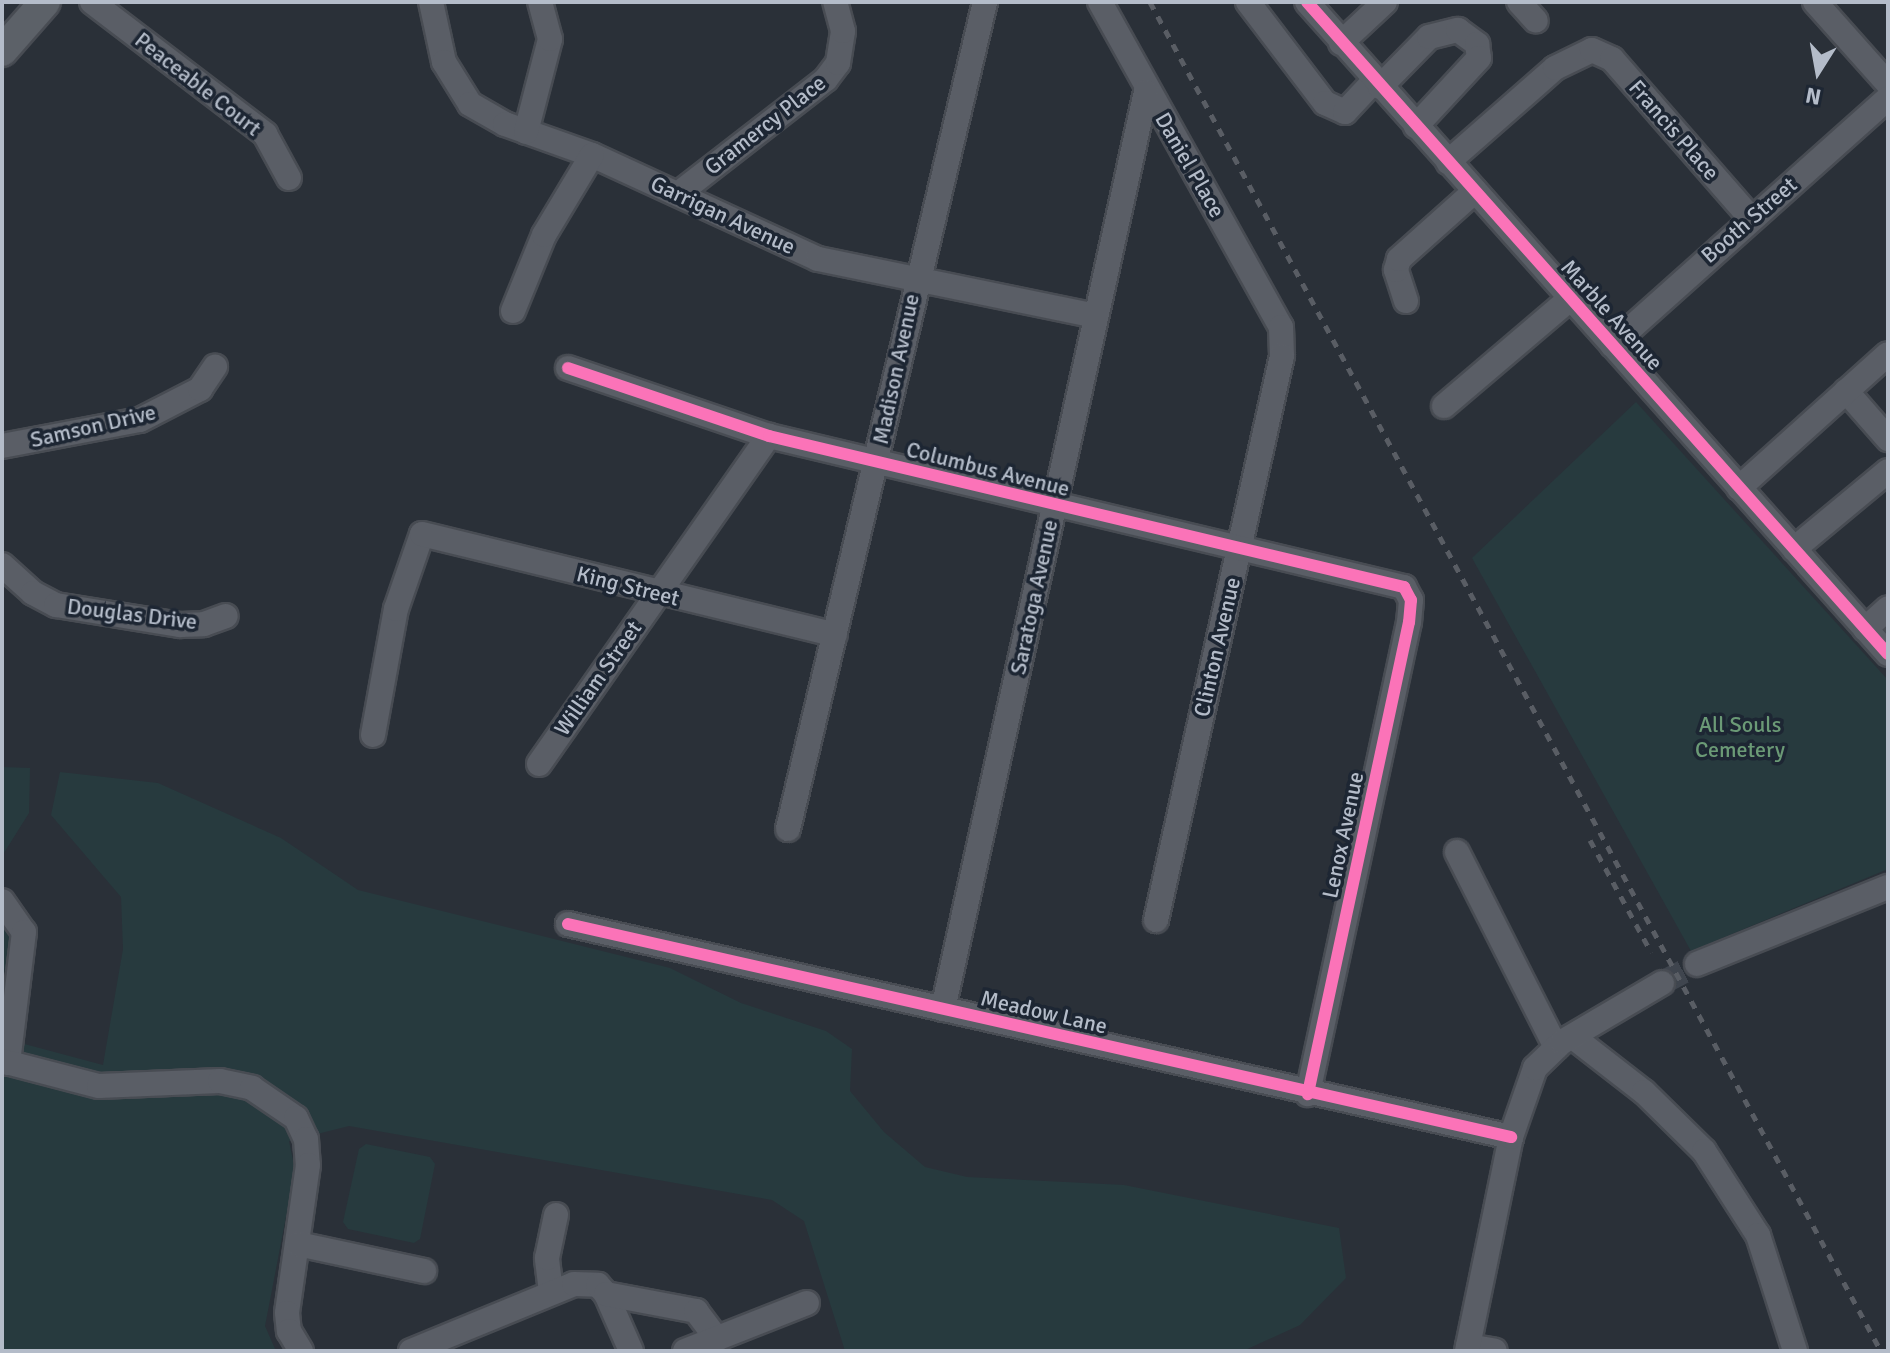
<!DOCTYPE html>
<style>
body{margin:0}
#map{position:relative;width:1890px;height:1353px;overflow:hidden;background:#2a3038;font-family:Signika,sans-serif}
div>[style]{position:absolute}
.green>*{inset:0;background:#273a3e}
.minor-tunnel>*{height:24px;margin-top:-12px;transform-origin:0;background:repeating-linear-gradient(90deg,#3f454e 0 24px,transparent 0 36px)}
.roads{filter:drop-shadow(2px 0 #484c53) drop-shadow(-2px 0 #484c53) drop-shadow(0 2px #484c53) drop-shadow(0 -2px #484c53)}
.minor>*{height:24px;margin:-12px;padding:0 12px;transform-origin:12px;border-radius:12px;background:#5a5e66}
.major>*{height:30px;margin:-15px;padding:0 15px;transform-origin:15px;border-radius:15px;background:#5c6168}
.rail>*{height:5px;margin-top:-2.5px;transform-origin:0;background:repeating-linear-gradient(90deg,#595d64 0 8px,transparent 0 16px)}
.cycleway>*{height:12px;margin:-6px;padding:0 6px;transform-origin:6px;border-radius:6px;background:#fb73b8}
span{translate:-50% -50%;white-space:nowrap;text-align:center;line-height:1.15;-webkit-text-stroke:7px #1d2633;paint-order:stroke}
.street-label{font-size:22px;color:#b4bcc9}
.park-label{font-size:22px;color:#6b9a76}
.frame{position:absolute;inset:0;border:4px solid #b4bcc9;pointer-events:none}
.north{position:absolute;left:1778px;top:32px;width:80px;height:80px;-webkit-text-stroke:6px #1d2633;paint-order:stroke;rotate:191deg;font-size:22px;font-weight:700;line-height:32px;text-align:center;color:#b4bcc9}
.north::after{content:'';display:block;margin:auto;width:28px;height:36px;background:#b4bcc9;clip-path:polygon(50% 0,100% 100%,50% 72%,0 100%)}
</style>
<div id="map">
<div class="green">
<div style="clip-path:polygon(1636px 402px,1888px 680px,1888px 869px,1691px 951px,1472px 558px)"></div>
<div style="clip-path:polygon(2px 767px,30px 768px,29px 813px,2px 856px)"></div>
<div style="clip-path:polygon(60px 772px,158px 783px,281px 838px,358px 890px,670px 968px,741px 1003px,826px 1031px,852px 1049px,850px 1091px,884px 1132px,925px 1167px,967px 1177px,1124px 1185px,1339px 1228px,1346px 1278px,1300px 1325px,1243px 1351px,845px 1351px,804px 1221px,772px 1200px,349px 1126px,289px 1141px,295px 1170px,265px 1326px,276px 1351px,2px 1351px,2px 1038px,103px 1065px,123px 949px,121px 897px,51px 815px)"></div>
<div style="clip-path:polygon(2px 925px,12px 936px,2px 982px)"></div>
<div style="clip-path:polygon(366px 1144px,430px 1157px,435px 1164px,420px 1239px,414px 1243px,348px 1229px,343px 1222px,359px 1149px)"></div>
</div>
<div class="minor-tunnel">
<div style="left:1662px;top:983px;width:40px;rotate:-28deg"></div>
</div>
<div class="roads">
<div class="minor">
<div style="left:92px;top:2px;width:218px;rotate:37.3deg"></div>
<div style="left:265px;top:134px;width:50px;rotate:61.4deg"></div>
<div style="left:431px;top:2px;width:61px;rotate:77.8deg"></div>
<div style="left:444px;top:62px;width:49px;rotate:58.2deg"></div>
<div style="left:470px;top:104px;width:40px;rotate:29.7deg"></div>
<div style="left:505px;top:124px;width:92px;rotate:19.6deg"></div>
<div style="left:592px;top:155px;width:249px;rotate:24.7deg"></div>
<div style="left:818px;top:259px;width:283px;rotate:11.6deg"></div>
<div style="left:1100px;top:2px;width:372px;rotate:60.9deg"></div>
<div style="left:1281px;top:327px;width:29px;rotate:88deg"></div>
<div style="left:1282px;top:356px;width:578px;rotate:102.59deg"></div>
<div style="left:1248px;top:2px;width:127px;rotate:52.7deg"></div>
<div style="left:1325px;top:103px;width:22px;rotate:24deg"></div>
<div style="left:1345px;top:112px;width:42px;rotate:-46.9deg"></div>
<div style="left:1307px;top:2px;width:873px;rotate:48.3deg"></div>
<div style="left:1519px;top:2px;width:25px;rotate:48deg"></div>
<div style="left:1815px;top:2px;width:110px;rotate:48.3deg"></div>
<div style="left:1341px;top:43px;width:60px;rotate:-43deg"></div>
<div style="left:1380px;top:87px;width:70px;rotate:-45.6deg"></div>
<div style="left:1429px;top:37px;width:30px;rotate:-14deg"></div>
<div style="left:1458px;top:30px;width:24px;rotate:36deg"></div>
<div style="left:1477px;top:44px;width:14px;rotate:82deg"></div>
<div style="left:1479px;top:58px;width:93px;rotate:132.8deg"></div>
<div style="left:526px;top:132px;width:96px;rotate:-75.5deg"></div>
<div style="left:550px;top:39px;width:38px;rotate:-105deg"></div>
<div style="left:1448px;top:162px;width:142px;rotate:-41.3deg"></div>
<div style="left:1555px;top:68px;width:41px;rotate:-25.9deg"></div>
<div style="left:1592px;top:50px;width:22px;rotate:24deg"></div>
<div style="left:1612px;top:59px;width:210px;rotate:48.9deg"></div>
<div style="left:678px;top:194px;width:187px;rotate:-37.8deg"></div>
<div style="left:826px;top:79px;width:20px;rotate:-53deg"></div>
<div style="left:838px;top:63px;width:32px;rotate:-81deg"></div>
<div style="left:843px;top:31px;width:30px;rotate:-105deg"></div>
<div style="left:1406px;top:301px;width:33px;rotate:-108deg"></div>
<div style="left:1396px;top:270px;width:11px;rotate:-75deg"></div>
<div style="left:1399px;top:259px;width:102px;rotate:-41.8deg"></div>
<div style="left:513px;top:311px;width:82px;rotate:-67.8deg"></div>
<div style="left:544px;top:235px;width:93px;rotate:-59deg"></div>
<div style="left:1612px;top:345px;width:370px;rotate:-41.8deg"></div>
<div style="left:568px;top:368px;width:212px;rotate:18.7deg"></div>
<div style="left:769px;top:436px;width:653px;rotate:13.38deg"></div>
<div style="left:1404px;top:587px;width:15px;rotate:62deg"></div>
<div style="left:1411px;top:600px;width:22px;rotate:95deg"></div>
<div style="left:1409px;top:622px;width:483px;rotate:102.1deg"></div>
<div style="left:1846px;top:391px;width:64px;rotate:48.8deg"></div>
<div style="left:1444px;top:406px;width:167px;rotate:-40.4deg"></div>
<div style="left:2px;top:446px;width:140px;rotate:-10.7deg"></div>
<div style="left:140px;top:420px;width:68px;rotate:-27.3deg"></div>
<div style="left:200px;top:389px;width:27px;rotate:-56deg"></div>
<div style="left:1739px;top:488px;width:200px;rotate:-42deg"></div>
<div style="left:1794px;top:549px;width:122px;rotate:-39.7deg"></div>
<div style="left:2px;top:565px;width:42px;rotate:42.1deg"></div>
<div style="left:33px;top:593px;width:26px;rotate:28deg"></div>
<div style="left:56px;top:605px;width:126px;rotate:9.2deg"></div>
<div style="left:180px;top:625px;width:24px;rotate:-2deg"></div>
<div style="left:204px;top:624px;width:23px;rotate:-20deg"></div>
<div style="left:1865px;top:629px;width:31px;rotate:-42deg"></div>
<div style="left:373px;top:735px;width:128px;rotate:-79.7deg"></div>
<div style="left:396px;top:609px;width:79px;rotate:-70.9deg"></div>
<div style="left:422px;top:534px;width:425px;rotate:13.7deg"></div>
<div style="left:539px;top:764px;width:401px;rotate:-55deg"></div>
<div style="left:788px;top:829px;width:850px;rotate:-76.6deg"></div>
<div style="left:1457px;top:852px;width:219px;rotate:63.1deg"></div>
<div style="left:2px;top:901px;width:38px;rotate:55deg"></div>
<div style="left:24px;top:932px;width:132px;rotate:97deg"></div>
<div style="left:568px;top:924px;width:967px;rotate:12.73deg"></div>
<div style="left:1697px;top:964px;width:206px;rotate:-22deg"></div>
<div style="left:943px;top:1009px;width:939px;rotate:-77.52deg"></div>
<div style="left:1573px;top:1037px;width:90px;rotate:37.8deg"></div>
<div style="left:1644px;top:1092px;width:84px;rotate:44.5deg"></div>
<div style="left:1704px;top:1151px;width:100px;rotate:57.3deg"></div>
<div style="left:1758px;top:1235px;width:122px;rotate:72.3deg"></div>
<div style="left:2px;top:1061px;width:100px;rotate:14.5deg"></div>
<div style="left:99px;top:1086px;width:121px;rotate:-2.4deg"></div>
<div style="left:220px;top:1081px;width:33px;rotate:12deg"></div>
<div style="left:252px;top:1088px;width:53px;rotate:34.3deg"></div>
<div style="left:296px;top:1118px;width:23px;rotate:65deg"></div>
<div style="left:306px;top:1139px;width:26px;rotate:86deg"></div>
<div style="left:308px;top:1165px;width:149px;rotate:98.1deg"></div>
<div style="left:287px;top:1313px;width:18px;rotate:84deg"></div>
<div style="left:289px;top:1331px;width:23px;rotate:59deg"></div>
<div style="left:298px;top:1244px;width:129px;rotate:12.1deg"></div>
<div style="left:551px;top:1292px;width:34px;rotate:-97deg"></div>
<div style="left:547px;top:1258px;width:44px;rotate:-78.2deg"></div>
<div style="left:606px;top:1294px;width:62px;rotate:66.3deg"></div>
<div style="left:1468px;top:1346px;width:27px;rotate:10deg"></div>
<div style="left:411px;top:1351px;width:176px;rotate:-22.3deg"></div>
<div style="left:574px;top:1284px;width:24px;rotate:2deg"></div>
<div style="left:598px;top:1285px;width:12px;rotate:48deg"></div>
<div style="left:606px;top:1294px;width:92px;rotate:10.7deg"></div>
<div style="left:696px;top:1311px;width:35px;rotate:53deg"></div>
<div style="left:685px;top:1351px;width:131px;rotate:-21.5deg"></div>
<div style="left:1467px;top:1351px;width:218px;rotate:-78.4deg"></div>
<div style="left:1511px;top:1137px;width:73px;rotate:-70.8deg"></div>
<div style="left:1535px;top:1068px;width:37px;rotate:-44deg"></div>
<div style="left:1562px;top:1042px;width:116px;rotate:-30.5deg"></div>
</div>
<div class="major">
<div style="left:2px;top:51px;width:65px;rotate:-48.7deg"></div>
</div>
</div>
<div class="rail">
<div style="left:1150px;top:2px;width:1534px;rotate:61.55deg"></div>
<div style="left:1590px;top:840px;width:128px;rotate:61.4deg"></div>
</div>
<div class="cycleway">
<div style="left:1307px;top:2px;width:873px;rotate:48.3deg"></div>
<div style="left:568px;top:368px;width:212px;rotate:18.7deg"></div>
<div style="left:769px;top:436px;width:653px;rotate:13.38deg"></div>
<div style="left:1404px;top:587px;width:15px;rotate:62deg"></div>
<div style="left:1411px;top:600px;width:22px;rotate:95deg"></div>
<div style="left:1409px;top:622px;width:483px;rotate:102.1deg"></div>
<div style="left:568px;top:924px;width:967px;rotate:12.73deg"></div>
</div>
<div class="street-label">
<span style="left:198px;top:84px;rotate:38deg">Peaceable Court</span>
<span style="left:765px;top:125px;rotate:-38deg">Gramercy Place</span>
<span style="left:1674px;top:130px;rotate:49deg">Francis Place</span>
<span style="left:1190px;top:165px;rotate:60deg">Daniel Place</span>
<span style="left:723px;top:215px;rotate:25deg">Garrigan Avenue</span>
<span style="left:1749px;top:220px;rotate:-41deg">Booth Street</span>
<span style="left:1612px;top:315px;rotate:48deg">Marble Avenue</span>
<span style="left:896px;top:369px;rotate:-78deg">Madison Avenue</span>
<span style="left:93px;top:426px;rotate:-13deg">Samson Drive</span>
<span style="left:988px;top:469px;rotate:14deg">Columbus Avenue</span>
<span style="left:628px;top:586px;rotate:14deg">King Street</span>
<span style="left:1034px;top:597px;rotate:-78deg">Saratoga Avenue</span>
<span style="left:132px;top:614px;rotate:7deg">Douglas Drive</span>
<span style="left:1217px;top:647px;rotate:-77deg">Clinton Avenue</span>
<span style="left:598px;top:678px;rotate:-55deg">William Street</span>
<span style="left:1343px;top:835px;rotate:-78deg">Lenox Avenue</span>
<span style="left:1044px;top:1012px;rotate:13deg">Meadow Lane</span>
</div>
<div class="park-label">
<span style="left:1740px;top:737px">All Souls<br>Cemetery</span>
</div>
<div class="frame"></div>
<div class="north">N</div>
</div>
